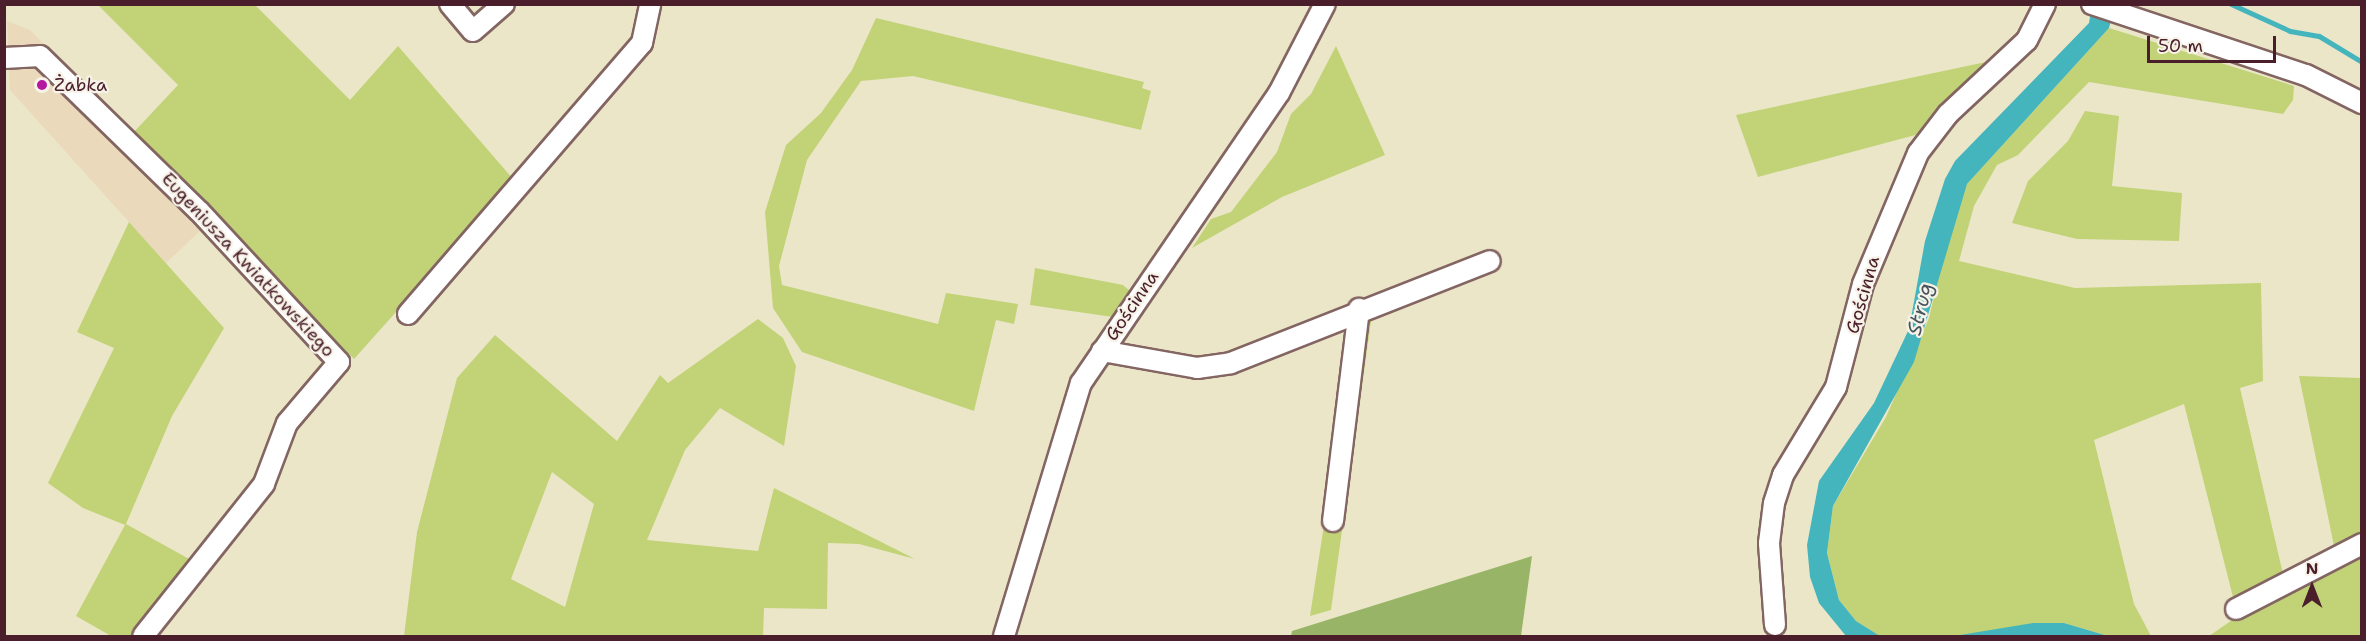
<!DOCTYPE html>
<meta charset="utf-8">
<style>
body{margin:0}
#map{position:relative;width:2366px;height:641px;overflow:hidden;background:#ece6c9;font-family:"Shantell Sans",sans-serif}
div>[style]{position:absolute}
.built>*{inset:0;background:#ead9ba}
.green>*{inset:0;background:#c1d376}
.forest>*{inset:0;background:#98b567}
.water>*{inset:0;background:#45b5bd}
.stream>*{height:5px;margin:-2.5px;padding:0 2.5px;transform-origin:2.5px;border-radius:2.5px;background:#45b5bd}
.roads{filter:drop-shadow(2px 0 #836562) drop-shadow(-2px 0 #836562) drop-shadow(0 2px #836562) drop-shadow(0 -2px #836562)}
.minor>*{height:20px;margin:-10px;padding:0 10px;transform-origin:10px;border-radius:10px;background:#fff}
.dots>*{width:16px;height:16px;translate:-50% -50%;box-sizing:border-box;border:3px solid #f7f3e8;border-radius:50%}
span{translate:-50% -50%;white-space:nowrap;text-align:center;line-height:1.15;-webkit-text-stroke:4.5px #f7f3e8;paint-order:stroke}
.poi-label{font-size:18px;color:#4a1f2b}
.left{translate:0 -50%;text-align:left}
.street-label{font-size:18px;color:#4a1f2b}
.water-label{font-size:20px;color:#48545e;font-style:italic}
.frame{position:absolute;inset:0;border:6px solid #4a1f2b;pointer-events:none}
.north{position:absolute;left:2282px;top:557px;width:60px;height:60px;-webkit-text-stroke:4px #f7f3e8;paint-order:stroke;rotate:0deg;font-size:16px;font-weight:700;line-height:24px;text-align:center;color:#4a1f2b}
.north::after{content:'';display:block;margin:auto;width:21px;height:27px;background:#4a1f2b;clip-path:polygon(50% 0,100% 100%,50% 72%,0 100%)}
.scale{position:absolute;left:2147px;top:36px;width:129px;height:27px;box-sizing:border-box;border:3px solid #4a1f2b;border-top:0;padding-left:8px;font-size:18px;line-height:21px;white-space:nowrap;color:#4a1f2b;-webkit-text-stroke:4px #f7f3e8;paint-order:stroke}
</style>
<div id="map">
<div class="built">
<div style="clip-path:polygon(7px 21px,30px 30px,216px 216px,166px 263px,10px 90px)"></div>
</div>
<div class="green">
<div style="clip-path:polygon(98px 5px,255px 5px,350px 100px,398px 46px,514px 180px,354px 359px,133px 133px,178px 85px)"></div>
<div style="clip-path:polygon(876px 18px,1144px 82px,1142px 88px,1151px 91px,1141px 130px,913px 76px,861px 81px,807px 160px,779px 266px,782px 285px,938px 324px,946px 293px,1018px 304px,1014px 324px,996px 320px,974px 411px,802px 352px,773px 308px,765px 212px,786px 145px,821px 113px,852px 70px)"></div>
<div style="clip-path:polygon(2109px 28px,2294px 86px,2293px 100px,2283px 114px,2089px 82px,2018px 155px,1997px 165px,1974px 206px,1959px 261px,2075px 288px,2261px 283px,2263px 381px,2240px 388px,2283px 574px,2234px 601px,2184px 404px,2094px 440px,2134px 604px,2151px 636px,2108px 636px,2064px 623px,1954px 636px,1880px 636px,1856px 621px,1839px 600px,1827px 553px,1833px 506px,1886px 417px,1929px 318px,1952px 220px,1967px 184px)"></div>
<div style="clip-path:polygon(1336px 46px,1385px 155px,1282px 197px,1192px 248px,1211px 219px,1231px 212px,1277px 152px,1291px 114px,1311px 94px)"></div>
<div style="clip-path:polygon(2000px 59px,1919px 134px,1758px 177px,1736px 115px)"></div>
<div style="clip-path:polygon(2085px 111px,2119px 116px,2112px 186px,2182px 193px,2179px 241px,2077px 239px,2012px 223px,2028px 181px,2068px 141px)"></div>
<div style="clip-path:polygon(129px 222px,224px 328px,172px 416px,126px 524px,191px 560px,130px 636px,111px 636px,76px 616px,125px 525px,83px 508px,48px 483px,114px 348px,77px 332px)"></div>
<div style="clip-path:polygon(1035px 268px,1123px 285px,1130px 291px,1113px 317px,1030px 305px)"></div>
<div style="clip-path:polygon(1373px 307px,1331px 610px,1310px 616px,1353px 336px,1340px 320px)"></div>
<div style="clip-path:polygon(evenodd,758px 319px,783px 338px,796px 366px,784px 446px,720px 408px,685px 450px,647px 540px,758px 551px,774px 488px,915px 559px,859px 544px,828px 543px,827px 609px,764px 608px,763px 636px,404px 636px,417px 532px,457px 378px,495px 335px,617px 441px,660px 375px,668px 383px,758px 319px,552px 472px,594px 504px,565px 607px,511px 579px,552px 472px)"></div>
<div style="clip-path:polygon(2299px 376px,2361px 378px,2361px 535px,2334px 546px)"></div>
<div style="clip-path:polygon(2361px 551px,2361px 636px,2209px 636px,2238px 616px)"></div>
</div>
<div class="forest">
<div style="clip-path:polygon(1532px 556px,1521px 636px,1291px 636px,1292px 631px)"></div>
</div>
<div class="water">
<div style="clip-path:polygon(2092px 5px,2115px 5px,2109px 28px,1967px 184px,1914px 362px,1833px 506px,1827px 553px,1839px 600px,1856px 621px,1880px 636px,1846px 636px,1819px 603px,1810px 577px,1807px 545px,1819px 481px,1874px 403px,1909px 329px,1925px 241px,1945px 179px,1955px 161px,2089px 23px)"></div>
<div style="clip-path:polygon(2033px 623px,2064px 623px,2108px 636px,1954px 636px)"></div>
</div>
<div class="stream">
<div style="left:2231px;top:4px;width:65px;rotate:24.6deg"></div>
<div style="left:2290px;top:31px;width:29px;rotate:10deg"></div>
<div style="left:2319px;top:36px;width:50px;rotate:31.2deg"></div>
</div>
<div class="roads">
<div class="minor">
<div style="left:450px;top:4px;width:35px;rotate:50deg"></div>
<div style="left:473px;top:31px;width:41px;rotate:-41.1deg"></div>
<div style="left:2092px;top:4px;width:225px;rotate:18.4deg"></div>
<div style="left:2306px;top:75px;width:63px;rotate:26.6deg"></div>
<div style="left:4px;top:58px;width:36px;rotate:-3deg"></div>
<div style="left:40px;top:56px;width:222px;rotate:44.3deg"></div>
<div style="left:199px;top:211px;width:206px;rotate:47.2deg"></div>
<div style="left:339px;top:362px;width:80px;rotate:130.4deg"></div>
<div style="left:287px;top:423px;width:65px;rotate:110.7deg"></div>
<div style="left:264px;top:484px;width:194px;rotate:128.5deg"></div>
<div style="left:408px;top:314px;width:358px;rotate:-49.2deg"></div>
<div style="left:642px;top:43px;width:40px;rotate:-78deg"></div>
<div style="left:1102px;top:351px;width:97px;rotate:10.1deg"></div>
<div style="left:1197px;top:368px;width:34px;rotate:-8deg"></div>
<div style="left:1231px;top:363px;width:278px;rotate:-21.5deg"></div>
<div style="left:1333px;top:521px;width:214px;rotate:-83deg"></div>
<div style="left:2236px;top:609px;width:142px;rotate:-27.3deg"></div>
<div style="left:1775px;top:625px;width:82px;rotate:-94.2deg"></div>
<div style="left:1769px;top:543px;width:40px;rotate:-82.9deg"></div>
<div style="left:1774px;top:503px;width:29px;rotate:-72deg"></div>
<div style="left:1783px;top:475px;width:103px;rotate:-58.9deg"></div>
<div style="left:1836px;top:387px;width:106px;rotate:-75.3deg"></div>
<div style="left:1863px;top:284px;width:142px;rotate:-67.2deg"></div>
<div style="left:1918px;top:153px;width:49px;rotate:-52.4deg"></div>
<div style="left:1948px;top:114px;width:108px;rotate:-43.1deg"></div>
<div style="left:2027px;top:40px;width:40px;rotate:-63.4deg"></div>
<div style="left:1004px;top:636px;width:264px;rotate:-73.1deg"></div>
<div style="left:1081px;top:383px;width:351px;rotate:-55.7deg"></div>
<div style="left:1279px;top:93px;width:100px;rotate:-62.7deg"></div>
</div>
</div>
<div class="dots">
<div style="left:42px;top:85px;background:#b5179e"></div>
</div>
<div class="poi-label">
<span class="left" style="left:54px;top:85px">Żabka</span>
</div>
<div class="street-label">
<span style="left:248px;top:265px;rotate:47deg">Eugeniusza Kwiatkowskiego</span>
<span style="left:1863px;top:295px;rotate:-74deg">Gościnna</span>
<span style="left:1132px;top:306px;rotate:-56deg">Gościnna</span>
</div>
<div class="water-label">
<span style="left:1920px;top:309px;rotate:-76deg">Strug</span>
</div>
<div class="frame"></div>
<div class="north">N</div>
<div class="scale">50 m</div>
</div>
